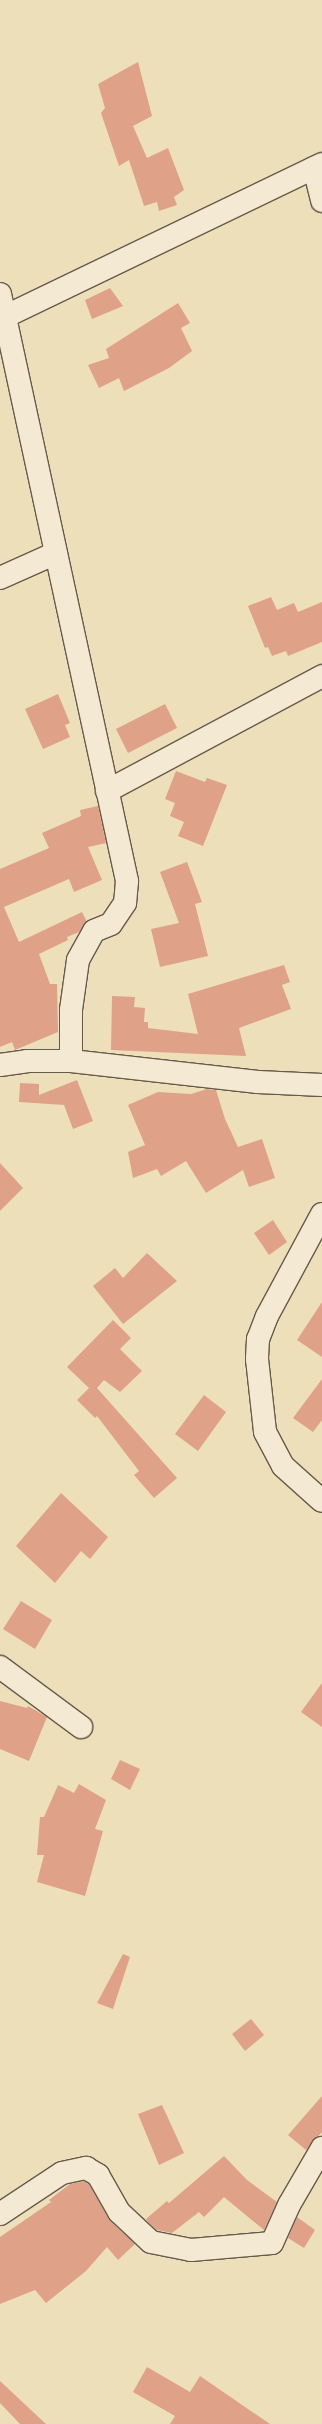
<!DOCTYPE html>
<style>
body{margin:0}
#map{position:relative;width:322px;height:2424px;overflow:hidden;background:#eedfbb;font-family:"IM FELL Great Primer",serif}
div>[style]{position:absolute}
.building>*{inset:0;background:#dfa188}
.roads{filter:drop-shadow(1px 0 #665a4a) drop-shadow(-1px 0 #665a4a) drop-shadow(0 1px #665a4a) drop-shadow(0 -1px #665a4a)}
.minor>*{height:22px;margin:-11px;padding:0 11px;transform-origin:11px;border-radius:11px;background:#f4ead3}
span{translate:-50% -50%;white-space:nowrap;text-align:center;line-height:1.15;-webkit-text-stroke:3px #f4ead3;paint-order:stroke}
</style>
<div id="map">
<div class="building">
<div style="clip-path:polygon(138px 62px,152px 116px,133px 126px,147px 158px,168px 148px,184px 190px,174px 197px,177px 205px,159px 211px,157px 202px,144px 206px,129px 160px,119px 166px,101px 113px,105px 108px,98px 84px)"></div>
<div style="clip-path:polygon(110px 288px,123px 306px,92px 319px,85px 300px)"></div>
<div style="clip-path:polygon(178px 303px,190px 323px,181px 328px,192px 351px,169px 368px,124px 391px,119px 378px,99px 388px,88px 365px,109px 358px,106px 349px)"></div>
<div style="clip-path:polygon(271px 597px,277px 610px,294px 603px,298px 612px,322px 602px,322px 642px,288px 656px,286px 651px,272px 656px,268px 647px,265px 648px,248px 606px)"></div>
<div style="clip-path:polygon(58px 694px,70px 723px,65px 725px,70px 737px,43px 749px,25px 709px)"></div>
<div style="clip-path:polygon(165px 704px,177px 728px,128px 753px,116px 729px)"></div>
<div style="clip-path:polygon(176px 771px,205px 782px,207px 778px,227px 785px,203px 846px,178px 836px,184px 822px,170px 816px,175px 803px,165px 799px)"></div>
<div style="clip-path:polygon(98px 806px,106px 843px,88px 847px,102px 880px,74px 892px,69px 879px,4px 907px,19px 942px,82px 912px,87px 922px,79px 932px,67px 937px,68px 940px,39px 954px,50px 984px,57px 984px,58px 1032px,15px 1050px,12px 1042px,0 1047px,0 869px,49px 848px,42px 833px,81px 816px,80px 810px)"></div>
<div style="clip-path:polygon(187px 862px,202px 902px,195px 904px,208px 956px,160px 967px,151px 929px,179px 923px,160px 872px)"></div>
<div style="clip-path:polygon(284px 965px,290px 982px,282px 985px,291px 1009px,239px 1028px,246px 1056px,111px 1050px,112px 996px,135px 997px,134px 1007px,145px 1008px,144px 1022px,148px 1022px,148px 1028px,198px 1034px,188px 994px)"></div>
<div style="clip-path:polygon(77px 1080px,93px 1121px,73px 1129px,64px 1105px,19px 1102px,20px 1083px,39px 1084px,39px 1095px)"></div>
<div style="clip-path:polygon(207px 1089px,216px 1090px,225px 1119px,238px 1147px,262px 1139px,275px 1178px,249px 1187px,243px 1170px,206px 1193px,186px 1161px,161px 1176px,157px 1169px,133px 1178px,128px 1152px,145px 1145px,128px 1105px,158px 1092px,191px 1094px)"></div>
<div style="clip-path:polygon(0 1163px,23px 1188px,0 1211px)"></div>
<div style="clip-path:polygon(273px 1220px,287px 1242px,269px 1255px,254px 1233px)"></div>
<div style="clip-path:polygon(147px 1253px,177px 1281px,123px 1324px,93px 1286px,115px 1268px,123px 1278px)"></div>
<div style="clip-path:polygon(322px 1302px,322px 1357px,297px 1340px)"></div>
<div style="clip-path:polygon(113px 1320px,131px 1338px,120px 1349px,142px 1371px,120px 1392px,104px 1380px,97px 1388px,177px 1478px,154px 1498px,134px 1475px,139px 1471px,97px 1416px,95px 1418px,77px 1400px,89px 1388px,67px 1367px)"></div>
<div style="clip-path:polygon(322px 1379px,322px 1420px,313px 1432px,293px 1418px)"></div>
<div style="clip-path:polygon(204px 1395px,226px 1412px,198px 1451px,175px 1434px)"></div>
<div style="clip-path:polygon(61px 1493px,108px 1537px,90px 1559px,81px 1551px,55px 1583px,16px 1546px)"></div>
<div style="clip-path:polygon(21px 1601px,52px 1620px,35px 1649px,3px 1629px)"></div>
<div style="clip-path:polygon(322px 1683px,322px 1727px,301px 1712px)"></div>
<div style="clip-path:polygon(0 1701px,27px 1708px,28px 1706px,47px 1717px,29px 1761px,0 1749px)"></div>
<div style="clip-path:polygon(120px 1760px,140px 1769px,130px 1790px,111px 1779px)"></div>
<div style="clip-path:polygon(79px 1784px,106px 1800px,95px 1829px,103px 1831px,85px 1896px,37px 1882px,44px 1855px,37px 1855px,40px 1817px,44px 1817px,58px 1785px,74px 1793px)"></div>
<div style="clip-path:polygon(123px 1954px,130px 1957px,113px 2009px,97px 2003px)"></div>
<div style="clip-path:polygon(251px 2019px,264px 2035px,245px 2051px,232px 2034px)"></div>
<div style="clip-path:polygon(322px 2096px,322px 2132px,306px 2150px,288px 2135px)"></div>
<div style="clip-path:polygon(162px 2105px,184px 2153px,159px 2165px,138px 2114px)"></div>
<div style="clip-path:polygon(224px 2156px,247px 2180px,277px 2202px,264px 2230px,224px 2197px,204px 2217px,199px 2212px,172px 2233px,157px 2230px,149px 2223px,146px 2219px,167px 2201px,169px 2203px)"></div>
<div style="clip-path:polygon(84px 2181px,89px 2184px,110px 2221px,135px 2244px,118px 2260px,107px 2247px,86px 2271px,46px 2303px,35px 2290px,0 2304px,0 2237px,51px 2202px,49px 2200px,70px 2184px)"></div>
<div style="clip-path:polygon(297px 2217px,315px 2230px,304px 2248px,288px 2238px)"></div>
<div style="clip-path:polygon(147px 2367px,190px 2392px,200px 2376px,270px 2424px,170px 2424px,175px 2416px,133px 2392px)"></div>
<div style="clip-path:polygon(0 2381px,46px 2424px,20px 2424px,0 2403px)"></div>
</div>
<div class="roads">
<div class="minor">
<div style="left:314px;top:168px;width:34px;rotate:76deg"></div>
<div style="left:0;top:294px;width:601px;rotate:77.79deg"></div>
<div style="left:127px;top:881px;width:22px;rotate:95deg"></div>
<div style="left:125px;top:903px;width:25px;rotate:124deg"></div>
<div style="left:111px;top:924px;width:18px;rotate:158deg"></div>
<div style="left:94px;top:931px;width:33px;rotate:119deg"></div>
<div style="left:78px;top:960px;width:50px;rotate:98deg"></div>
<div style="left:71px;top:1010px;width:51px;rotate:90deg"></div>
<div style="left:0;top:319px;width:357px;rotate:-25.7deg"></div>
<div style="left:0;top:578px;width:61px;rotate:-24.1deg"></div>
<div style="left:107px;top:791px;width:244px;rotate:-28.1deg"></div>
<div style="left:0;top:1065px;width:27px;rotate:-8deg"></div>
<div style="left:27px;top:1061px;width:44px"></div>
<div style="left:71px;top:1061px;width:188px;rotate:6.4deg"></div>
<div style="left:258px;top:1082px;width:64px;rotate:2.7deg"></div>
<div style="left:322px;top:1214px;width:116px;rotate:118.3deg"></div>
<div style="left:267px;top:1316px;width:25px;rotate:111deg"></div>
<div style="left:258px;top:1339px;width:20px;rotate:93deg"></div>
<div style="left:257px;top:1359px;width:73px;rotate:83.7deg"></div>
<div style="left:265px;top:1432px;width:38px;rotate:62deg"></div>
<div style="left:283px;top:1466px;width:52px;rotate:41.9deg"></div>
<div style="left:0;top:1667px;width:101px;rotate:36.5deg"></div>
<div style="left:0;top:2214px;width:74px;rotate:-33.5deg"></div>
<div style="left:62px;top:2173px;width:25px;rotate:-12deg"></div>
<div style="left:86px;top:2168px;width:14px;rotate:30deg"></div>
<div style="left:98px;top:2175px;width:43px;rotate:60.4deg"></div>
<div style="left:119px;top:2212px;width:44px;rotate:43.2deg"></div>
<div style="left:151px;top:2242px;width:41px;rotate:11.3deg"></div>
<div style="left:191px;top:2250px;width:81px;rotate:-4.9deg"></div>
<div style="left:272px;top:2243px;width:42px;rotate:-65.9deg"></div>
<div style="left:289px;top:2205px;width:66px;rotate:-59.9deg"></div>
</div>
</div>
</div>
